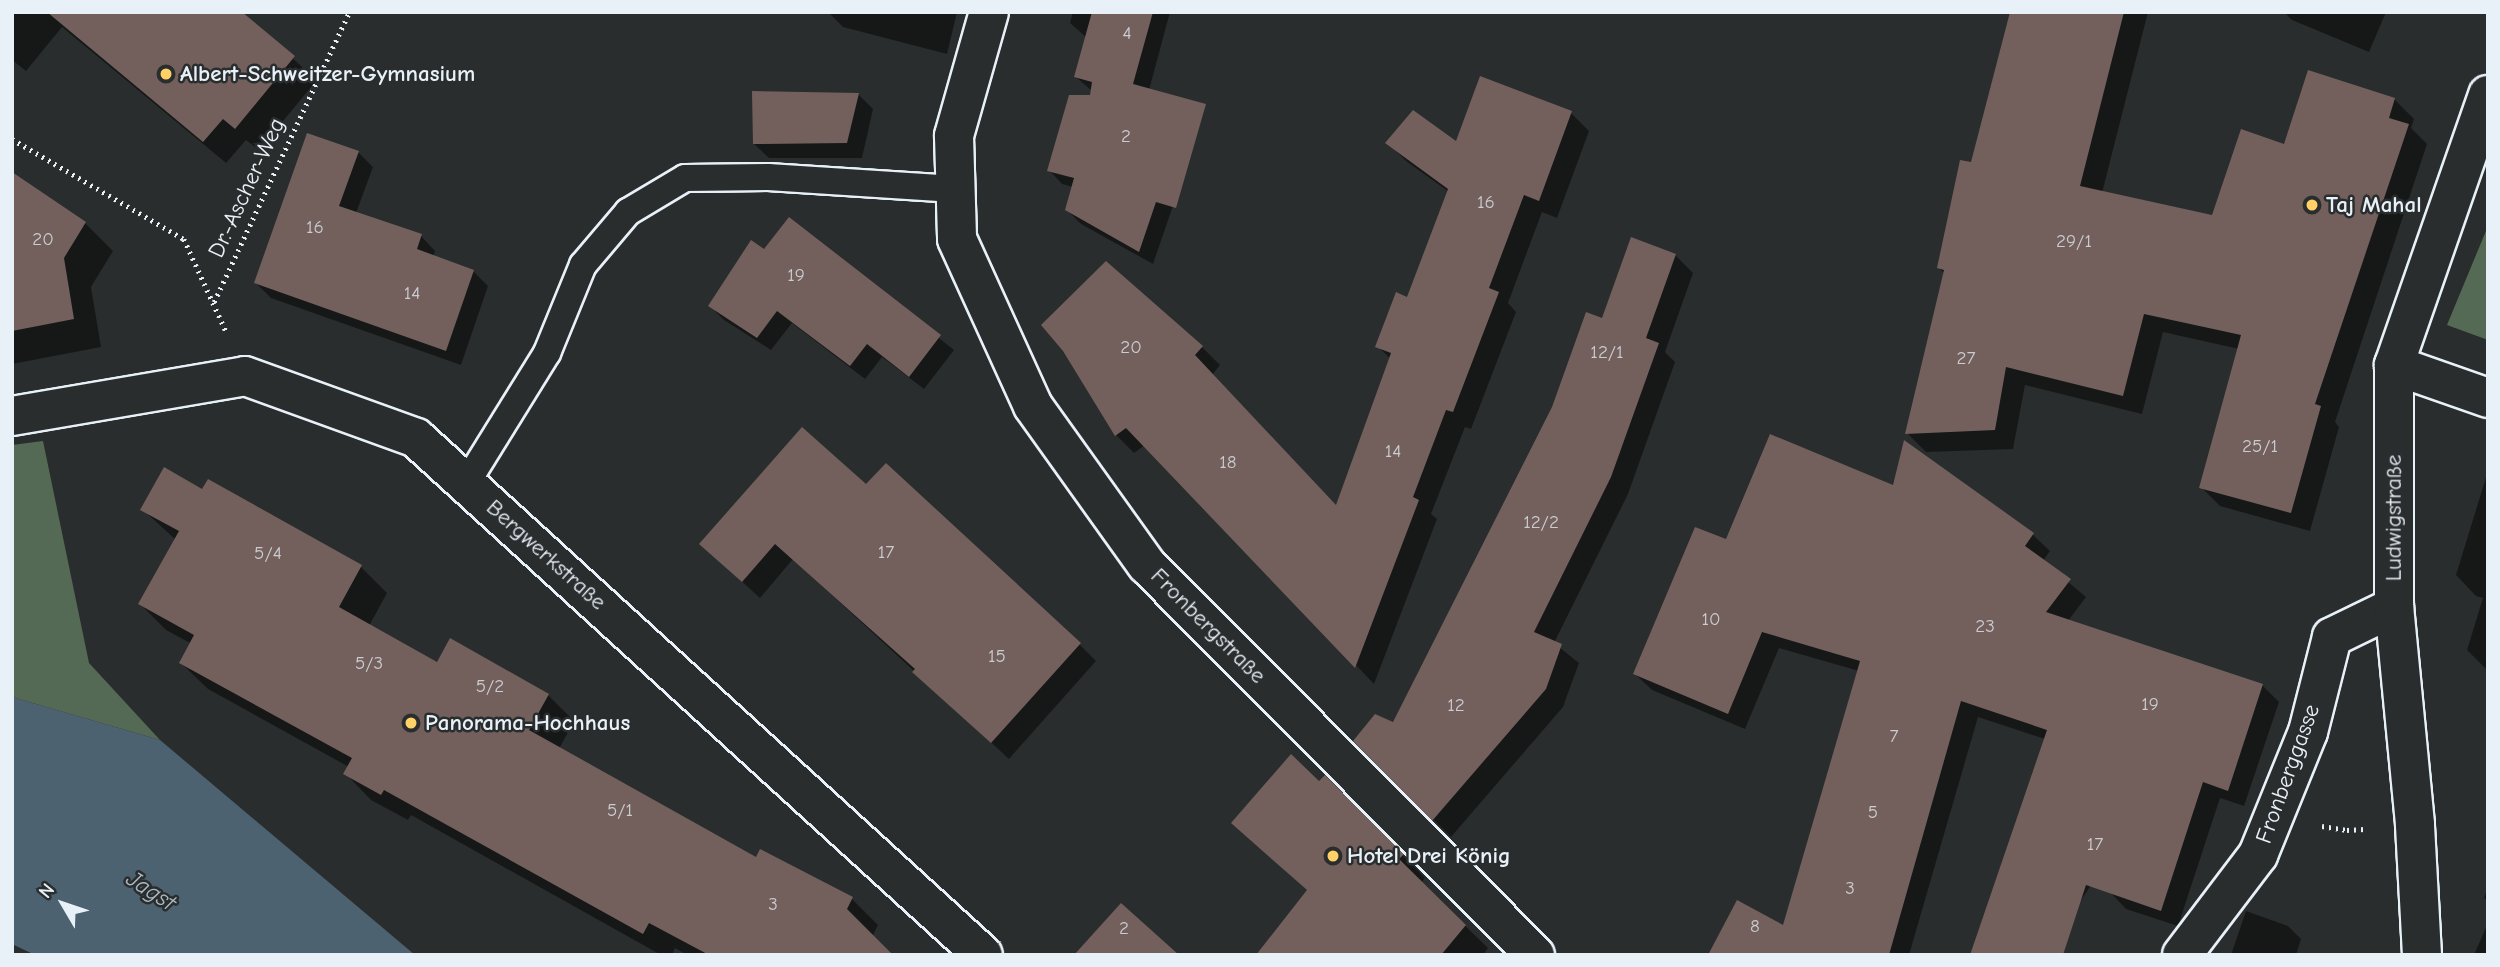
<!DOCTYPE html>
<meta charset="utf-8">
<style>
body{margin:0}
#map{position:relative;width:2500px;height:967px;overflow:hidden;background:#2a2d2e;font-family:"Comic Neue",sans-serif}
div>[style]{position:absolute}
.green>*{inset:0;background:#556a55}
.water>*{inset:0;background:#4c6270}
.shadow>*{inset:0;background:#0007}
.building>*{inset:0;background:#73605d}
.path>*{height:4.5px;margin-top:-2.25px;transform-origin:0;background:repeating-linear-gradient(90deg,#e8f1f8 0 2px,transparent 0 7px)}
.roads{filter:drop-shadow(2px 0 #e8f1f8) drop-shadow(-2px 0 #e8f1f8) drop-shadow(0 2px #e8f1f8) drop-shadow(0 -2px #e8f1f8)}
.lane>*{height:26px;margin:-13px;padding:0 13px;transform-origin:13px;border-radius:13px;background:#2a2d2e}
.street>*{height:38px;margin:-19px;padding:0 19px;transform-origin:19px;border-radius:19px;background:#2a2d2e}
.dots>*{width:19px;height:19px;translate:-50% -50%;box-sizing:border-box;border:4px solid #2a2d2e;border-radius:50%}
span{translate:-50% -50%;white-space:nowrap;text-align:center;line-height:1.15;-webkit-text-stroke:5px #2a2d2e;paint-order:stroke}
.number-label{font-size:19px;color:#cbcdd1}
.number-label span{-webkit-text-stroke-width:0}
.poi-label{font-size:23px;color:#e8f1f8;font-weight:700}
.left{translate:0 -50%;text-align:left}
.street-label{font-size:23px;color:#e8f1f8}
.water-label{font-size:24px;color:#aab8c2;font-style:italic}
.frame{position:absolute;inset:0;border:14px solid #e8f1f8;pointer-events:none}
.north{position:absolute;left:28px;top:869px;width:70px;height:70px;-webkit-text-stroke:5px #2a2d2e;paint-order:stroke;rotate:309deg;font-size:19px;font-weight:700;line-height:28px;text-align:center;color:#e8f1f8}
.north::after{content:'';display:block;margin:auto;width:24px;height:32px;background:#e8f1f8;clip-path:polygon(50% 0,100% 100%,50% 72%,0 100%)}
</style>
<div id="map">
<div class="green">
<div style="clip-path:polygon(2488px 226px,2488px 340px,2447px 325px)"></div>
<div style="clip-path:polygon(43px 441px,89px 663px,160px 740px,12px 697px,12px 445px)"></div>
</div>
<div class="water">
<div style="clip-path:polygon(12px 697px,160px 740px,415px 955px,35px 955px,12px 944px)"></div>
</div>
<div class="shadow">
<div style="clip-path:polygon(12px 12px,240px 12px,317px 80px,259px 150px,246px 140px,226px 163px,62px 27px,26px 71px,12px 60px)"></div>
<div style="clip-path:polygon(957px 12px,947px 54px,843px 27px,829px 13px)"></div>
<div style="clip-path:polygon(1073px 12px,1170px 12px,1127px 172px,1176px 197px,1153px 264px,1081px 224px,1067px 210px,1073px 187px,1062px 184px,1049px 170px,1092px 97px,1092px 91px,1076px 77px,1087px 38px,1070px 23px)"></div>
<div style="clip-path:polygon(2011px 12px,2148px 12px,2102px 193px,2213px 217px,2285px 146px,2394px 99px,2414px 119px,2411px 128px,2427px 144px,2335px 422px,2339px 427px,2310px 531px,2220px 506px,2201px 487px,2239px 349px,2163px 332px,2142px 414px,2025px 385px,2013px 449px,1926px 452px,1907px 433px,1945px 274px,1939px 268px,1973px 164px)"></div>
<div style="clip-path:polygon(2284px 12px,2386px 12px,2369px 52px,2292px 20px)"></div>
<div style="clip-path:polygon(858px 94px,873px 109px,862px 158px,769px 158px,754px 144px)"></div>
<div style="clip-path:polygon(1571px 113px,1589px 131px,1557px 218px,1542px 212px,1508px 303px,1516px 312px,1471px 429px,1465px 427px,1431px 514px,1437px 519px,1374px 684px,1145px 445px,1134px 453px,1116px 435px,1202px 347px,1220px 365px,1212px 375px,1337px 507px,1391px 359px,1377px 346px,1408px 299px,1449px 192px,1406px 161px,1388px 143px,1457px 144px)"></div>
<div style="clip-path:polygon(358px 152px,373px 167px,356px 213px,421px 236px,435px 251px,433px 257px,473px 271px,488px 286px,461px 365px,271px 298px,256px 283px)"></div>
<div style="clip-path:polygon(12px 174px,85px 223px,113px 251px,91px 287px,101px 347px,12px 364px)"></div>
<div style="clip-path:polygon(789px 219px,954px 350px,924px 389px,882px 357px,865px 379px,792px 323px,771px 350px,724px 320px,710px 306px,764px 252px)"></div>
<div style="clip-path:polygon(1675px 255px,1693px 273px,1665px 352px,1675px 362px,1628px 494px,1554px 643px,1579px 663px,1563px 707px,1451px 837px,1355px 741px,1394px 725px,1603px 320px)"></div>
<div style="clip-path:polygon(1905px 443px,2033px 535px,2050px 551px,2043px 561px,2086px 597px,2068px 621px,2262px 685px,2279px 702px,2244px 806px,2220px 798px,2178px 926px,2126px 909px,2110px 892px,2121px 841px,2044px 955px,2045px 739px,1978px 717px,1909px 955px,1896px 955px,1784px 928px,1859px 671px,1779px 648px,1745px 729px,1652px 690px,1635px 674px,1727px 542px,1894px 488px)"></div>
<div style="clip-path:polygon(2487px 474px,2488px 475px,2488px 671px,2467px 650px,2483px 598px,2476px 596px,2456px 575px)"></div>
<div style="clip-path:polygon(866px 487px,1079px 644px,1096px 661px,1009px 759px,793px 559px,760px 598px,701px 544px)"></div>
<div style="clip-path:polygon(203px 491px,361px 567px,387px 593px,369px 626px,437px 664px,548px 695px,574px 721px,559px 749px,757px 859px,852px 899px,878px 925px,872px 937px,890px 955px,687px 955px,675px 948px,672px 955px,661px 955px,411px 815px,408px 820px,371px 800px,345px 773px,349px 767px,208px 689px,181px 663px,192px 644px,166px 630px,140px 604px,176px 540px,142px 509px)"></div>
<div style="clip-path:polygon(1325px 777px,1425px 878px,1421px 883px,1488px 948px,1483px 955px,1259px 955px,1308px 891px,1234px 823px,1320px 784px)"></div>
<div style="clip-path:polygon(2488px 887px,2488px 902px,2484px 898px)"></div>
<div style="clip-path:polygon(2246px 911px,2288px 926px,2301px 939px,2296px 955px,2231px 955px)"></div>
<div style="clip-path:polygon(2488px 923px,2488px 955px,2474px 955px)"></div>
</div>
<div class="building">
<div style="clip-path:polygon(47px 12px,242px 12px,295px 56px,235px 129px,223px 119px,203px 142px)"></div>
<div style="clip-path:polygon(1092px 12px,1153px 12px,1133px 84px,1206px 104px,1176px 208px,1156px 202px,1139px 252px,1065px 210px,1074px 178px,1047px 171px,1069px 95px,1090px 95px,1092px 82px,1074px 77px)"></div>
<div style="clip-path:polygon(2010px 12px,2124px 12px,2080px 186px,2212px 215px,2241px 129px,2284px 144px,2308px 70px,2395px 98px,2389px 118px,2409px 124px,2315px 404px,2321px 406px,2291px 513px,2199px 488px,2241px 335px,2144px 314px,2123px 396px,2006px 367px,1995px 430px,1905px 434px,1944px 270px,1937px 268px,1960px 160px,1971px 162px)"></div>
<div style="clip-path:polygon(1480px 76px,1572px 111px,1539px 201px,1524px 195px,1489px 288px,1499px 292px,1453px 412px,1446px 410px,1413px 497px,1419px 500px,1355px 668px,1126px 428px,1115px 436px,1063px 351px,1041px 325px,1106px 261px,1203px 346px,1195px 355px,1336px 505px,1391px 353px,1375px 347px,1396px 292px,1407px 297px,1448px 189px,1385px 143px,1413px 110px,1456px 141px)"></div>
<div style="clip-path:polygon(752px 91px,859px 93px,847px 143px,753px 144px)"></div>
<div style="clip-path:polygon(307px 133px,359px 151px,339px 206px,422px 234px,417px 249px,474px 270px,446px 351px,254px 283px)"></div>
<div style="clip-path:polygon(12px 172px,86px 222px,64px 258px,74px 319px,12px 331px)"></div>
<div style="clip-path:polygon(789px 217px,941px 335px,909px 377px,867px 344px,850px 366px,777px 311px,757px 338px,708px 306px,751px 240px,764px 249px)"></div>
<div style="clip-path:polygon(1631px 237px,1676px 254px,1646px 338px,1659px 343px,1611px 477px,1534px 632px,1562px 644px,1546px 689px,1432px 821px,1353px 741px,1375px 714px,1393px 722px,1552px 407px,1586px 312px,1602px 318px)"></div>
<div style="clip-path:polygon(802px 427px,866px 484px,886px 463px,1081px 643px,991px 743px,912px 672px,915px 669px,775px 544px,742px 582px,699px 544px)"></div>
<div style="clip-path:polygon(1770px 434px,1893px 485px,1904px 440px,2034px 533px,2025px 546px,2071px 579px,2046px 612px,2263px 684px,2228px 791px,2203px 782px,2161px 911px,2086px 885px,2063px 955px,1970px 955px,2047px 730px,1961px 701px,1889px 955px,1708px 955px,1737px 900px,1783px 925px,1860px 661px,1762px 632px,1728px 714px,1633px 674px,1695px 527px,1726px 539px)"></div>
<div style="clip-path:polygon(164px 467px,202px 489px,208px 479px,362px 565px,339px 607px,437px 662px,450px 638px,549px 694px,529px 730px,756px 857px,760px 849px,853px 897px,847px 909px,893px 955px,709px 955px,649px 923px,643px 934px,384px 790px,381px 795px,343px 774px,352px 758px,179px 663px,194px 635px,138px 604px,179px 531px,140px 510px)"></div>
<div style="clip-path:polygon(1291px 754px,1319px 781px,1325px 775px,1404px 854px,1399px 859px,1466px 925px,1441px 955px,1256px 955px,1307px 890px,1231px 823px)"></div>
<div style="clip-path:polygon(1121px 903px,1179px 955px,1074px 955px)"></div>
</div>
<div class="path">
<div style="left:12px;top:139px;width:199px;rotate:30.2deg"></div>
<div style="left:184px;top:239px;width:101px;rotate:65.5deg"></div>
<div style="left:214px;top:302px;width:320px;rotate:-65deg"></div>
<div style="left:2322px;top:826px;width:25px;rotate:9deg"></div>
<div style="left:2347px;top:830px;width:18px;rotate:-3deg"></div>
</div>
<div class="roads">
<div class="lane">
<div style="left:467px;top:482px;width:152px;rotate:-58.2deg"></div>
<div style="left:547px;top:353px;width:95px;rotate:-67.8deg"></div>
<div style="left:583px;top:265px;width:70px;rotate:-49.7deg"></div>
<div style="left:628px;top:212px;width:66px;rotate:-30.8deg"></div>
<div style="left:685px;top:178px;width:83px;rotate:-0.7deg"></div>
<div style="left:768px;top:177px;width:187px;rotate:3.7deg"></div>
</div>
<div class="street">
<div style="left:989px;top:12px;width:129px;rotate:105.8deg"></div>
<div style="left:954px;top:136px;width:103px;rotate:88.3deg"></div>
<div style="left:957px;top:239px;width:183px;rotate:65.5deg"></div>
<div style="left:1033px;top:406px;width:196px;rotate:54.4deg"></div>
<div style="left:1147px;top:565px;width:550px;rotate:45.15deg"></div>
<div style="left:2394px;top:365px;width:100px;rotate:19.3deg"></div>
<div style="left:12px;top:416px;width:236px;rotate:-9.7deg"></div>
<div style="left:245px;top:376px;width:182px;rotate:19.9deg"></div>
<div style="left:416px;top:438px;width:767px;rotate:42.36deg"></div>
<div style="left:2182px;top:955px;width:126px;rotate:-52.8deg"></div>
<div style="left:2258px;top:855px;width:133px;rotate:-67.9deg"></div>
<div style="left:2308px;top:732px;width:98px;rotate:-75.8deg"></div>
<div style="left:2332px;top:637px;width:69px;rotate:-25.8deg"></div>
<div style="left:2422px;top:955px;width:131px;rotate:-93.1deg"></div>
<div style="left:2415px;top:824px;width:218px;rotate:-95.5deg"></div>
<div style="left:2394px;top:607px;width:242px;rotate:-90deg"></div>
<div style="left:2394px;top:365px;width:286px;rotate:-70.8deg"></div>
</div>
</div>
<div class="dots">
<div style="left:166px;top:74px;background:#ffd166"></div>
<div style="left:2312px;top:205px;background:#ffd166"></div>
<div style="left:411px;top:723px;background:#ffd166"></div>
<div style="left:1333px;top:856px;background:#ffd166"></div>
</div>
<div class="number-label">
<span style="left:1127px;top:34px">4</span>
<span style="left:1126px;top:137px">2</span>
<span style="left:1486px;top:203px">16</span>
<span style="left:315px;top:228px">16</span>
<span style="left:43px;top:240px">20</span>
<span style="left:2074px;top:242px">29/1</span>
<span style="left:796px;top:276px">19</span>
<span style="left:412px;top:294px">14</span>
<span style="left:1131px;top:348px">20</span>
<span style="left:1607px;top:353px">12/1</span>
<span style="left:1966px;top:359px">27</span>
<span style="left:2260px;top:447px">25/1</span>
<span style="left:1393px;top:452px">14</span>
<span style="left:1228px;top:463px">18</span>
<span style="left:1541px;top:523px">12/2</span>
<span style="left:886px;top:553px">17</span>
<span style="left:268px;top:554px">5/4</span>
<span style="left:1711px;top:620px">10</span>
<span style="left:1985px;top:627px">23</span>
<span style="left:997px;top:657px">15</span>
<span style="left:369px;top:664px">5/3</span>
<span style="left:490px;top:687px">5/2</span>
<span style="left:2150px;top:705px">19</span>
<span style="left:1456px;top:706px">12</span>
<span style="left:1894px;top:737px">7</span>
<span style="left:620px;top:811px">5/1</span>
<span style="left:1873px;top:813px">5</span>
<span style="left:2095px;top:845px">17</span>
<span style="left:1850px;top:889px">3</span>
<span style="left:773px;top:905px">3</span>
<span style="left:1755px;top:927px">8</span>
<span style="left:1124px;top:929px">2</span>
</div>
<div class="poi-label">
<span class="left" style="left:180px;top:74px">Albert-Schweitzer-Gymnasium</span>
<span class="left" style="left:2326px;top:205px">Taj Mahal</span>
<span class="left" style="left:425px;top:723px">Panorama-Hochhaus</span>
<span class="left" style="left:1347px;top:856px">Hotel Drei König</span>
</div>
<div class="street-label">
<span style="left:247px;top:188px;rotate:-65deg">Dr.-Ascher-Weg</span>
<span style="left:2394px;top:518px;rotate:-90deg">Ludwigstraße</span>
<span style="left:546px;top:555px;rotate:42deg">Bergwerkstraße</span>
<span style="left:1208px;top:626px;rotate:45deg">Fronbergstraße</span>
<span style="left:2288px;top:774px;rotate:-70deg">Fronberggasse</span>
</div>
<div class="water-label">
<span style="left:151px;top:891px;rotate:33deg">Jagst</span>
</div>
<div class="frame"></div>
<div class="north">N</div>
</div>
